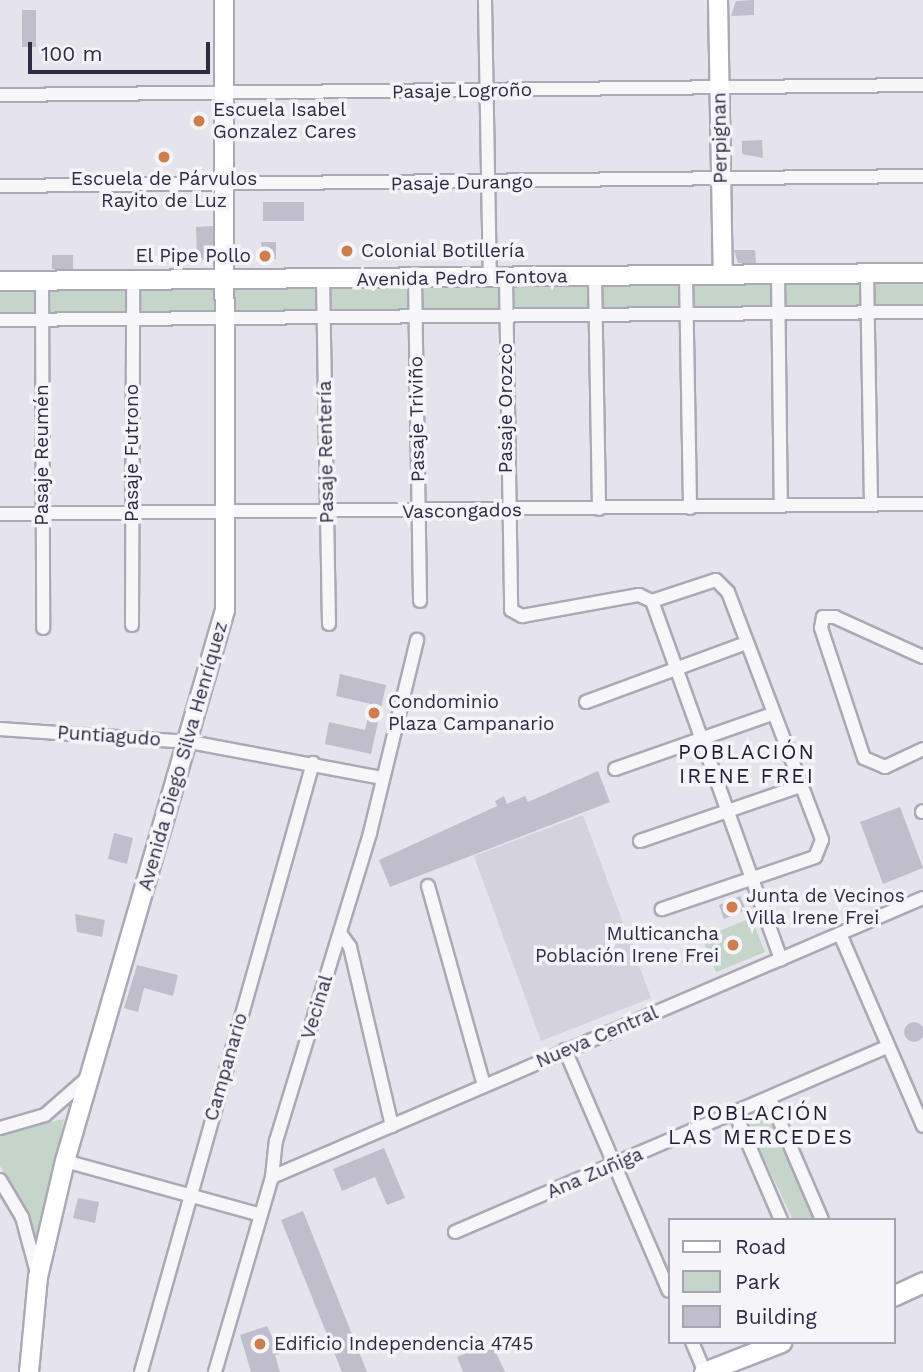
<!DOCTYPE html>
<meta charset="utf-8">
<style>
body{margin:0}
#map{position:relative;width:923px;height:1372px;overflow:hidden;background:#e5e4ec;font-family:"Work Sans",sans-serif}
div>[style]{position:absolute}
.built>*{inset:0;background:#d4d2dd}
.green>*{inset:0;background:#c5d5ca}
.building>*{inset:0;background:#c0becb}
.round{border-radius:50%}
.roads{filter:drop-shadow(2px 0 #aba9b6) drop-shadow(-2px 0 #aba9b6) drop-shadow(0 2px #aba9b6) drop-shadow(0 -2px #aba9b6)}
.minor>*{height:12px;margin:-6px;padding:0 6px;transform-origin:6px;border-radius:6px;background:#f7f7fa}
.secondary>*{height:18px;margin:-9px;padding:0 9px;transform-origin:9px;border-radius:9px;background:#fff}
.primary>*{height:19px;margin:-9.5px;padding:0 9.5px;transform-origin:9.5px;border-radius:9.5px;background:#fff}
.dots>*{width:19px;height:19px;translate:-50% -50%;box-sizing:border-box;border:4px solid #f4f4f9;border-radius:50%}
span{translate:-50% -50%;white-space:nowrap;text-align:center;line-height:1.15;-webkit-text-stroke:7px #f4f4f9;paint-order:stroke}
.street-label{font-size:19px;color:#302b44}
.poi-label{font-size:19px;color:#302b44}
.left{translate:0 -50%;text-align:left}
.right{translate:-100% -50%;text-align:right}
.neighbourhood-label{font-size:21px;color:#221d35;letter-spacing:2px}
.legend{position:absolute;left:668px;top:1218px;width:228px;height:126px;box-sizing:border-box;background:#f4f4f9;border:2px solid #a6a4b1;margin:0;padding:9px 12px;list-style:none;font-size:21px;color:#302b44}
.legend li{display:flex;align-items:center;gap:14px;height:35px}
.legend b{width:35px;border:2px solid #a6a4b1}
.scale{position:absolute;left:28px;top:42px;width:182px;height:32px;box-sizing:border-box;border:4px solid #302b44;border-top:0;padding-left:9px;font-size:21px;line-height:24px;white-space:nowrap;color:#302b44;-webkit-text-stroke:5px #f4f4f9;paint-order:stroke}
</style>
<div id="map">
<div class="built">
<div style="clip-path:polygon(583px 815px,651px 998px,541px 1041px,474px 856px)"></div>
</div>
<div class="green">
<div style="clip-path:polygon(923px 279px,923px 310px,0 317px,0 287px)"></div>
<div style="clip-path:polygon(751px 918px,765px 952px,716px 972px,702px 938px)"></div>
<div style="clip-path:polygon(767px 1111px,813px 1220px,793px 1220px,746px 1120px)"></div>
<div style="clip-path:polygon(64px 1119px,37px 1252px,25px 1209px,0 1166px,0 1133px)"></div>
</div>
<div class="building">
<div style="clip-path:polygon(754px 0,754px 15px,731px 16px,736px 1px)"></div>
<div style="clip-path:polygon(22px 10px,36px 10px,36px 47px,22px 47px)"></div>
<div style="clip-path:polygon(762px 140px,763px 158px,742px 154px,742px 141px)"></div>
<div style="clip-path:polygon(263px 202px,304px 202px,304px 221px,263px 221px)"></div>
<div style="clip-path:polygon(213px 226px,213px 259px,197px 260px,196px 227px)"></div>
<div style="clip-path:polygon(261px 242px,276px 242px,276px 259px,264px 259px)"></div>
<div style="clip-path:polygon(734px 250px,755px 250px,756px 263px,738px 263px)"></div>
<div style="clip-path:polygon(52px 255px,73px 255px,73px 269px,52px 269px)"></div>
<div style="clip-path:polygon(340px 674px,386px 685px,371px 754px,325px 744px,329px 722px,365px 730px,371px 704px,336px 696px)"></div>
<div style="clip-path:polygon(598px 771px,610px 802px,390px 887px,379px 860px,497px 806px,495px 801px,504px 796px,507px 804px,525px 796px,528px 802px)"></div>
<div style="clip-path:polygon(900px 807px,923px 868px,883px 884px,860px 822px)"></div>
<div style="clip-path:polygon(114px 833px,133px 838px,127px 864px,108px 859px)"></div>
<div style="clip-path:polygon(740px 896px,746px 910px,724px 919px,719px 905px)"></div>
<div style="clip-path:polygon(75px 914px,105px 920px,102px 937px,77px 932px)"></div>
<div style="clip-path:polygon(137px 965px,178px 975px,173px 996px,144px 988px,138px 1012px,124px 1008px)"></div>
<div class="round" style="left:904px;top:1022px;width:20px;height:20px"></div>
<div style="clip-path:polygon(384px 1148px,405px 1198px,387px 1205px,375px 1177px,342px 1191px,333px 1169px)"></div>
<div style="clip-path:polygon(78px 1198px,99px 1202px,95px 1223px,73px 1218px)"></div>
<div style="clip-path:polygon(303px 1211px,367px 1372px,342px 1372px,281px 1220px)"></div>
<div style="clip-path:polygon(267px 1326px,280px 1354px,275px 1355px,280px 1372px,251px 1372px,240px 1335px)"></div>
<div style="clip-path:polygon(491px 1342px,505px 1372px,463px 1372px,457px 1357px)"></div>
</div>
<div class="roads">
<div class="minor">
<div style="left:485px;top:0;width:278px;rotate:89deg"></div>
<div style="left:0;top:95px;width:923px;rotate:-0.62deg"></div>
<div style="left:0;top:186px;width:923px;rotate:-0.62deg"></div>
<div style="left:867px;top:273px;width:232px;rotate:89deg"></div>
<div style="left:778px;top:275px;width:231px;rotate:89.3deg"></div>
<div style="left:686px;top:276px;width:232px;rotate:89deg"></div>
<div style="left:595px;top:277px;width:232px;rotate:89deg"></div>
<div style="left:506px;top:278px;width:332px;rotate:89.1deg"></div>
<div style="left:511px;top:610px;width:13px;rotate:29deg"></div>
<div style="left:522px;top:616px;width:119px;rotate:-10.2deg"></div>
<div style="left:639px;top:595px;width:14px;rotate:25deg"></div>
<div style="left:652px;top:601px;width:67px;rotate:-18.2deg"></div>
<div style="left:716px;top:580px;width:17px;rotate:45deg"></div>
<div style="left:728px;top:592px;width:265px;rotate:69.2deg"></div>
<div style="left:822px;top:840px;width:18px;rotate:112deg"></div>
<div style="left:815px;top:857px;width:162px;rotate:161.2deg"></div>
<div style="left:415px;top:279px;width:322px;rotate:89.1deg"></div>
<div style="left:323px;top:280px;width:344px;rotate:89deg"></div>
<div style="left:42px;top:281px;width:347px;rotate:89.8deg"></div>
<div style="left:0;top:320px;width:923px;rotate:-0.5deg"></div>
<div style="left:0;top:514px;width:923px;rotate:-0.62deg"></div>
<div style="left:652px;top:601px;width:381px;rotate:70.2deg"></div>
<div style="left:132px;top:625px;width:344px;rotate:-89.8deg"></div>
<div style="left:923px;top:657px;width:97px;rotate:-155.6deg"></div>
<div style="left:835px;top:617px;width:12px;rotate:180deg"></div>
<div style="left:823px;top:617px;width:11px;rotate:100deg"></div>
<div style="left:821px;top:628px;width:137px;rotate:71.7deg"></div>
<div style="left:864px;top:758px;width:23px;rotate:23deg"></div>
<div style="left:885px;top:767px;width:42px;rotate:-25.3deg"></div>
<div style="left:586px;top:702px;width:171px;rotate:-20.2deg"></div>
<div style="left:0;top:729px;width:190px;rotate:3.9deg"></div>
<div style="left:190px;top:742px;width:196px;rotate:10.6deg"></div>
<div style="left:615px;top:769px;width:166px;rotate:-19.3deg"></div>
<div style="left:922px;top:812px;width:1px;rotate:-45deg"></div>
<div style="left:640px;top:841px;width:170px;rotate:-18.9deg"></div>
<div style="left:428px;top:886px;width:207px;rotate:74.3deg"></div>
<div style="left:340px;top:933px;width:17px;rotate:54deg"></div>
<div style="left:350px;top:947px;width:184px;rotate:76.8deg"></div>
<div style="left:840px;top:934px;width:209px;rotate:66.6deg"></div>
<div style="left:565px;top:1050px;width:262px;rotate:66.7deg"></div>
<div style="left:770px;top:1099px;width:132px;rotate:66.7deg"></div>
<div style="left:735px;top:1113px;width:116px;rotate:66.7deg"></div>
<div style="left:0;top:1128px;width:47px;rotate:-16.1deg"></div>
<div style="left:45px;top:1115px;width:55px;rotate:-41.3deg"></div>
<div style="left:65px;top:1161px;width:203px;rotate:15.4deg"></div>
<div style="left:272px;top:1177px;width:708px;rotate:-23.2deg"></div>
<div style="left:0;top:1180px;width:43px;rotate:59.3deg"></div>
<div style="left:22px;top:1217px;width:58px;rotate:75deg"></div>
<div style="left:455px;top:1232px;width:471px;rotate:-23.2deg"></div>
<div style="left:692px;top:1342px;width:33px;rotate:67deg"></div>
<div style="left:141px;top:1372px;width:633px;rotate:-74.23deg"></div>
<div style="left:215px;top:1372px;width:203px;rotate:-73.7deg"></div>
<div style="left:272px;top:1177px;width:36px;rotate:-84deg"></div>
<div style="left:276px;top:1141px;width:322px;rotate:-73deg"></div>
<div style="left:370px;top:833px;width:199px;rotate:-76.3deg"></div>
</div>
<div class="secondary">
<div style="left:718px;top:0;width:275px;rotate:89deg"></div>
<div style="left:0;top:281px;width:923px;rotate:-0.5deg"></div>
<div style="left:29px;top:1372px;width:95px;rotate:-84.6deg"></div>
<div style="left:38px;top:1277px;width:119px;rotate:-76.9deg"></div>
<div style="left:65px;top:1161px;width:574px;rotate:-73.81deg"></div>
<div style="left:225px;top:610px;width:610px;rotate:-90.09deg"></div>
</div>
<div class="primary">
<div style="left:893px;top:1296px;width:33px;rotate:-25deg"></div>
<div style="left:704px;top:1372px;width:83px;rotate:-21.3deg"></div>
</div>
</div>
<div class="dots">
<div style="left:199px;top:121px;background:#cd7e4c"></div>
<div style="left:164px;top:157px;background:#cd7e4c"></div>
<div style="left:347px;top:251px;background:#cd7e4c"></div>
<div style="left:265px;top:256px;background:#cd7e4c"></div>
<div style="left:374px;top:713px;background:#cd7e4c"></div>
<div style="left:732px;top:907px;background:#cd7e4c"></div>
<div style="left:733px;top:945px;background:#cd7e4c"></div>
<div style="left:260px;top:1344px;background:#cd7e4c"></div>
</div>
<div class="street-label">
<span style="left:462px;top:91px;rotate:-1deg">Pasaje Logroño</span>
<span style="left:720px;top:138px;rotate:-91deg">Perpignan</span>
<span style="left:462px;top:183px;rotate:-1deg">Pasaje Durango</span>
<span style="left:462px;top:278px;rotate:-1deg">Avenida Pedro Fontova</span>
<span style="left:506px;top:408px;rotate:-90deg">Pasaje Orozco</span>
<span style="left:417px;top:419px;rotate:-91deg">Pasaje Triviño</span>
<span style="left:326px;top:452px;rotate:-91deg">Pasaje Rentería</span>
<span style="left:132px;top:453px;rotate:-90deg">Pasaje Futrono</span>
<span style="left:42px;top:455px;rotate:-90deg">Pasaje Reumén</span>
<span style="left:462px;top:511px;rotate:-1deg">Vascongados</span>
<span style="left:109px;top:736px;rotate:4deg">Puntiagudo</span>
<span style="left:183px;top:756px;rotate:-74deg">Avenida Diego Silva Henríquez</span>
<span style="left:317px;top:1007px;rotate:-73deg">Vecinal</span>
<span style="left:597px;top:1037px;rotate:-23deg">Nueva Central</span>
<span style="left:226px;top:1067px;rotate:-74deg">Campanario</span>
<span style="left:595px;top:1173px;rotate:-23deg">Ana Zuñiga</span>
</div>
<div class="poi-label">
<span class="left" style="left:213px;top:121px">Escuela Isabel<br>Gonzalez Cares</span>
<span style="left:164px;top:190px">Escuela de Párvulos<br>Rayito de Luz</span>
<span class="left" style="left:361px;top:251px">Colonial Botillería</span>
<span class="right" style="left:251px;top:256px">El Pipe Pollo</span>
<span class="left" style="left:388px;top:713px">Condominio<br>Plaza Campanario</span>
<span class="left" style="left:746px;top:907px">Junta de Vecinos<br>Villa Irene Frei</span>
<span class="right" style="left:719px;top:945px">Multicancha<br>Población Irene Frei</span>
<span class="left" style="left:274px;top:1344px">Edificio Independencia 4745</span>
</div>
<div class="neighbourhood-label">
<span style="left:747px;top:764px">POBLACIÓN<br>IRENE FREI</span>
<span style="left:761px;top:1125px">POBLACIÓN<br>LAS MERCEDES</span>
</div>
<ul class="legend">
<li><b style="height:9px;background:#fff"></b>Road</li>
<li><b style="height:19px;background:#c5d5ca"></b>Park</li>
<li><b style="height:19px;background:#c0becb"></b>Building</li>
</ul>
<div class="scale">100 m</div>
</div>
